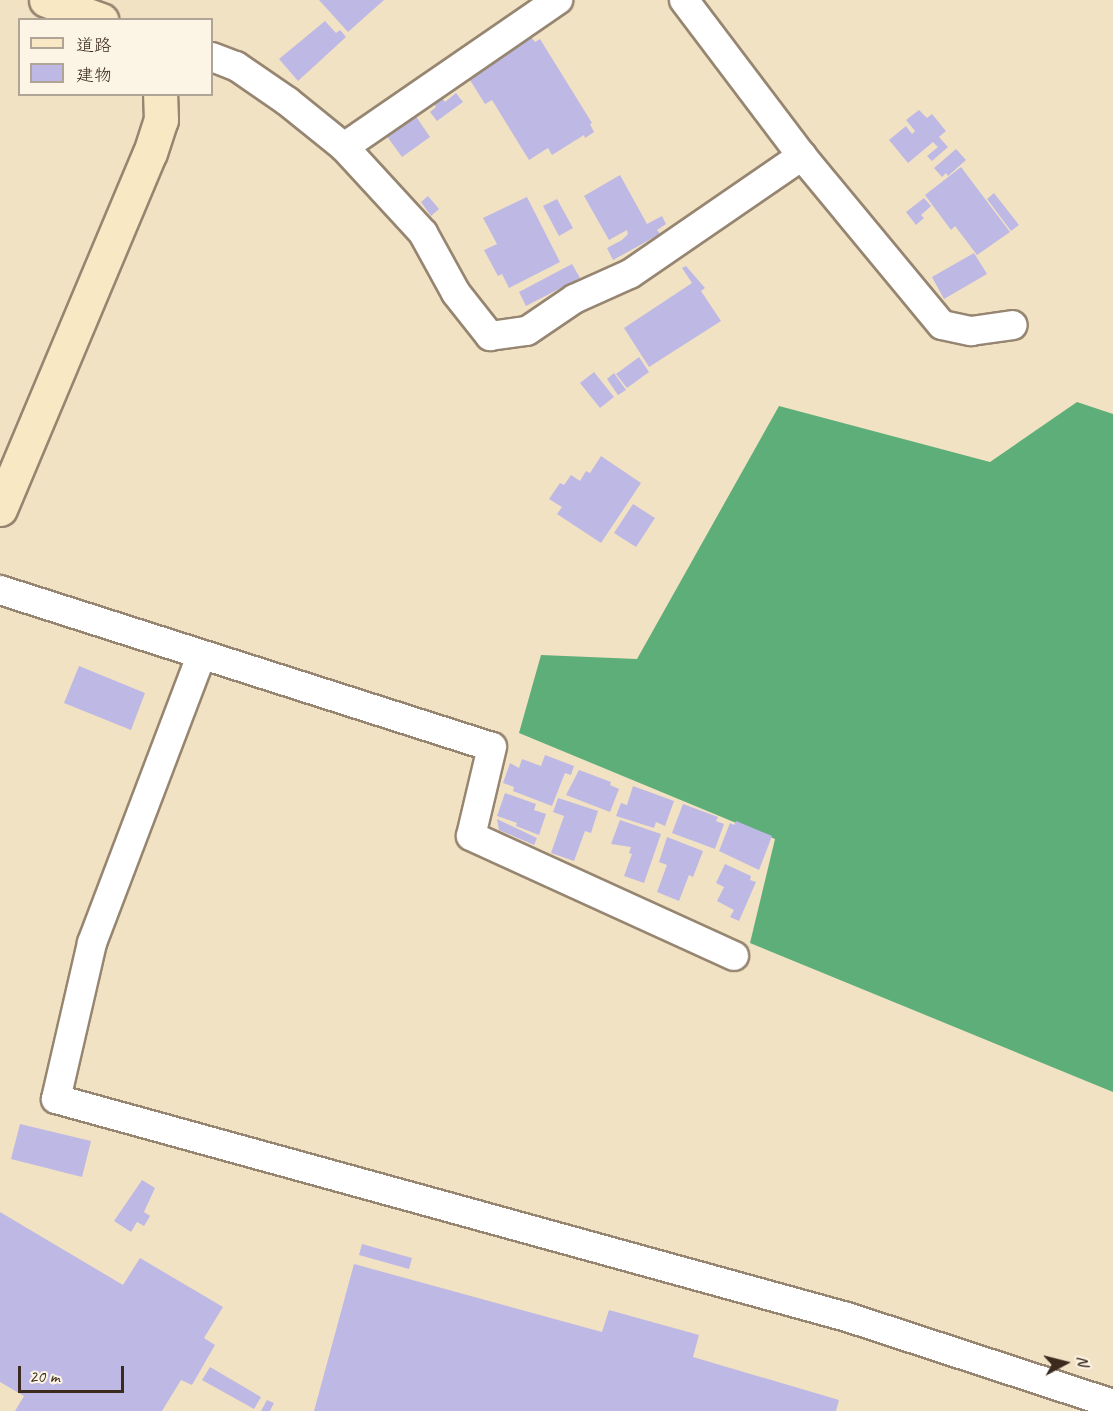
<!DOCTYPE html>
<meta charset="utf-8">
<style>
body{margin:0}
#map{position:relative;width:1113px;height:1411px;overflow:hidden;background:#f2e2c4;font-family:Caveat,"Klee One",sans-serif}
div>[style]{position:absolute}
.forest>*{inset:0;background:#5eae7a}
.building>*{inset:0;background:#beb8e4}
.roads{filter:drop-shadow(2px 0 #968671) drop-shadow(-2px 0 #968671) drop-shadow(0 2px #968671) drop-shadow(0 -2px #968671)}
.street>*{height:28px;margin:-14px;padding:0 14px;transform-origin:14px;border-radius:14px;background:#fff}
.secondary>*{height:33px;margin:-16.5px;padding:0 16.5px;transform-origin:16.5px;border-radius:16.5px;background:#f8e8c3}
span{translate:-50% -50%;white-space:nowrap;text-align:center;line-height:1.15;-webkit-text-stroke:4.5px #fcf5e5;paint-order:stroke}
.legend{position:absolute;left:18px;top:18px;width:195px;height:78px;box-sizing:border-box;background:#fcf5e5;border:2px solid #afa495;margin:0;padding:8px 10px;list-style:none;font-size:18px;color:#3b2a1e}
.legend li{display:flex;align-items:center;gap:12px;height:30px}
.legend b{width:30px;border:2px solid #afa495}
.north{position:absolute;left:1035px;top:1333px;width:60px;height:60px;-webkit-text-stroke:4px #fcf5e5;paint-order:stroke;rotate:83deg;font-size:16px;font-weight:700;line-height:24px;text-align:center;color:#3b2a1e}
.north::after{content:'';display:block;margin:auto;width:21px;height:27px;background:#3b2a1e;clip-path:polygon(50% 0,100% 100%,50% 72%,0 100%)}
.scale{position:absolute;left:18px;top:1366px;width:106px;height:27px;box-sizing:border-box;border:3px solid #3b2a1e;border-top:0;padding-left:8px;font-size:18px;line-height:21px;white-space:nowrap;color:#3b2a1e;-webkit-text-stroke:4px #fcf5e5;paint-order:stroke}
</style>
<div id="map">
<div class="forest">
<div style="clip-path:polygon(1077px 402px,1113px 414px,1113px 1092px,750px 943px,775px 839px,519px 733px,541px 655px,637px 659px,779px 406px,990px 462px)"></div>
</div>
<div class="building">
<div style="clip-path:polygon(319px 0,384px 0,348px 32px)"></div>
<div style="clip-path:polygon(325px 21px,336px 33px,340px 30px,346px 37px,298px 81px,279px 59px)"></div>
<div style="clip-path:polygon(531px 37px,535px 42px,540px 39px,592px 123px,590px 124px,594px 132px,585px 138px,584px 135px,552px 155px,548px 148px,529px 160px,492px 100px,485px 104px,468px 77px)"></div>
<div style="clip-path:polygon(456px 93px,463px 102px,437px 121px,430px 112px,436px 107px,434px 104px,442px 98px,445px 102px)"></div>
<div style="clip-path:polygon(919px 110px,927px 118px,932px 114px,946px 131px,939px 137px,948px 147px,932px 161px,927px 156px,938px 147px,933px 142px,908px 163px,889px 140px,906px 126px,912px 134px,915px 131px,906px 120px)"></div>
<div style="clip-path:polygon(415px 115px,430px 137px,402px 157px,386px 135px)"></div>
<div style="clip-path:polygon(956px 149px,966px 160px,948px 176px,946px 173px,942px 177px,934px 168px)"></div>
<div style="clip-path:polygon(961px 167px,1010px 232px,977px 255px,955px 226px,951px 230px,925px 195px)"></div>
<div style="clip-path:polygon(620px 175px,647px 224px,662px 216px,666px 224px,657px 230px,660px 234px,613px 260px,607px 248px,622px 240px,628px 234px,627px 230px,609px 240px,584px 196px)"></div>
<div style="clip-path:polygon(994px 193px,1019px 225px,1011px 231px,987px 199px)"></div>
<div style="clip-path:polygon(428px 196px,439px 209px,431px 216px,421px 202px)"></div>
<div style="clip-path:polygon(527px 197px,560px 262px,509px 288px,502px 274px,498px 276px,484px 250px,497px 244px,483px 218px)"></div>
<div style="clip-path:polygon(924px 198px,931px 206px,921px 215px,924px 218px,916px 225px,906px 212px)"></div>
<div style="clip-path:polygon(557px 199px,573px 228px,559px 236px,543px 206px)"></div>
<div style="clip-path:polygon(974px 253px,987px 274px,944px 299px,932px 277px)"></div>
<div style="clip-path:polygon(572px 264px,580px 278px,526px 306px,519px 292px)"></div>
<div style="clip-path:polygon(686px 266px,705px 288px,701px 291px,721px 321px,649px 367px,624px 328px,692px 283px,682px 268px)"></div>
<div style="clip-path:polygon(639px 357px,649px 372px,627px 388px,616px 374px)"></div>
<div style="clip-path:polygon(594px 372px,614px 397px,600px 408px,580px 383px)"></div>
<div style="clip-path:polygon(614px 373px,626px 390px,618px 395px,607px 379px)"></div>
<div style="clip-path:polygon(601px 456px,641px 483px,601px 543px,557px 514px,562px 507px,549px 499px,560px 483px,564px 485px,571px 475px,580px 481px,586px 471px,590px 473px)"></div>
<div style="clip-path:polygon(633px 504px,655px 518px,636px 547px,614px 533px)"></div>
<div style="clip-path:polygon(79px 666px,145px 693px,131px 730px,64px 703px)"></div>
<div style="clip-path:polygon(545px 755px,574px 766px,571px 775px,565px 773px,552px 806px,513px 791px,514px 787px,503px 783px,510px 763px,519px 768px,522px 759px,541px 766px)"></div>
<div style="clip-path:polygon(579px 770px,611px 782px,610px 785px,619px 789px,610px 812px,566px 795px)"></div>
<div style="clip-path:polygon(633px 786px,674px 801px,665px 826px,656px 822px,654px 828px,616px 816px,621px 803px,627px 805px)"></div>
<div style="clip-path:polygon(505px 793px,536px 804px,534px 810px,546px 814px,539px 835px,516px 826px,517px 823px,497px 816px)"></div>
<div style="clip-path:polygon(558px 798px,598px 811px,591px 833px,585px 831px,574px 861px,551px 853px,564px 816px,553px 812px)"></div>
<div style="clip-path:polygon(683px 804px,718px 817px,716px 821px,724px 824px,715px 849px,672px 833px)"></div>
<div style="clip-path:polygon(497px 819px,537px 838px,534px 845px,499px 830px)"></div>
<div style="clip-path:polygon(620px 820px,661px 834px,644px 883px,624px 876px,632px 854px,629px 853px,631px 847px,611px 844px)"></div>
<div style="clip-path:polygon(736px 821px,772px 836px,759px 870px,719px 851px,730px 823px,734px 825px)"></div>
<div style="clip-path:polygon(667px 837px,703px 851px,693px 877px,689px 875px,679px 901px,657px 892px,667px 865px,659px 862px)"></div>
<div style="clip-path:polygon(725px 864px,751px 876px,750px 880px,756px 882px,739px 921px,730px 917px,734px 910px,717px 901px,724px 887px,716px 883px)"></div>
<div style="clip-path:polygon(20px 1124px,91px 1141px,82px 1177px,11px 1159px)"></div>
<div style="clip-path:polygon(142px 1180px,155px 1188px,144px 1212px,150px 1216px,144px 1226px,137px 1222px,131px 1232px,114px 1221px)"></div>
<div style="clip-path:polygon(0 1212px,123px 1285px,140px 1258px,223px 1307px,204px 1338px,215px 1345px,192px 1385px,181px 1380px,162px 1411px,15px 1411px,24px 1396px,0 1382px)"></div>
<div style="clip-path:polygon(362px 1244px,412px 1258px,409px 1269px,359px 1255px)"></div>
<div style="clip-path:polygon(354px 1264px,602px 1332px,609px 1310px,699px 1335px,693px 1357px,839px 1400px,836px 1411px,314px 1411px)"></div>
<div style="clip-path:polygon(210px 1367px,261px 1397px,254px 1409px,202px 1380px)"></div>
<div style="clip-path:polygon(267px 1400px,274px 1403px,270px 1411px,261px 1411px)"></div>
</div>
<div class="roads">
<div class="street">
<div style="left:684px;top:0;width:196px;rotate:52.9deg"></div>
<div style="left:212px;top:57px;width:26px;rotate:21deg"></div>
<div style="left:236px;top:66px;width:62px;rotate:34.5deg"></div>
<div style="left:287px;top:101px;width:73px;rotate:38.9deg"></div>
<div style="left:344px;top:147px;width:117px;rotate:47.4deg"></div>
<div style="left:423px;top:233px;width:68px;rotate:61.2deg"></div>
<div style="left:456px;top:293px;width:55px;rotate:51.7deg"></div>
<div style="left:490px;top:336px;width:37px;rotate:-8deg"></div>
<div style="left:527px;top:331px;width:57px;rotate:-34.2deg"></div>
<div style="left:574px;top:299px;width:61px;rotate:-24.1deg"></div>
<div style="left:630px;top:274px;width:209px;rotate:-34.5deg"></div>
<div style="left:802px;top:156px;width:219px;rotate:50.4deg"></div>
<div style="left:942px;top:325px;width:30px;rotate:12deg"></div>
<div style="left:971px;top:331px;width:42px;rotate:-8.1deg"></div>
<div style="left:344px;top:147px;width:260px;rotate:-34.5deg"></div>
<div style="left:0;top:590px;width:516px;rotate:17.7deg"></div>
<div style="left:492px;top:747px;width:91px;rotate:103.3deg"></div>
<div style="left:471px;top:836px;width:289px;rotate:24.5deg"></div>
<div style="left:201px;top:656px;width:307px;rotate:110.8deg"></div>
<div style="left:92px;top:943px;width:160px;rotate:103deg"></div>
<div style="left:56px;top:1099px;width:820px;rotate:15.41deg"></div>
<div style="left:847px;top:1317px;width:280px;rotate:18.1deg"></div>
</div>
<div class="secondary">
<div style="left:46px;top:0;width:59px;rotate:20deg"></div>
<div style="left:0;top:509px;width:386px;rotate:-67.2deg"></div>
<div style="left:150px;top:153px;width:35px;rotate:-72deg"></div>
<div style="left:161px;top:120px;width:26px;rotate:-92deg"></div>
</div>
</div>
<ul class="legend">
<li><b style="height:8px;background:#f8e8c3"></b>道路</li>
<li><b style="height:16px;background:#beb8e4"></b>建物</li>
</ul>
<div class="north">N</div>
<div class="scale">20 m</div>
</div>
